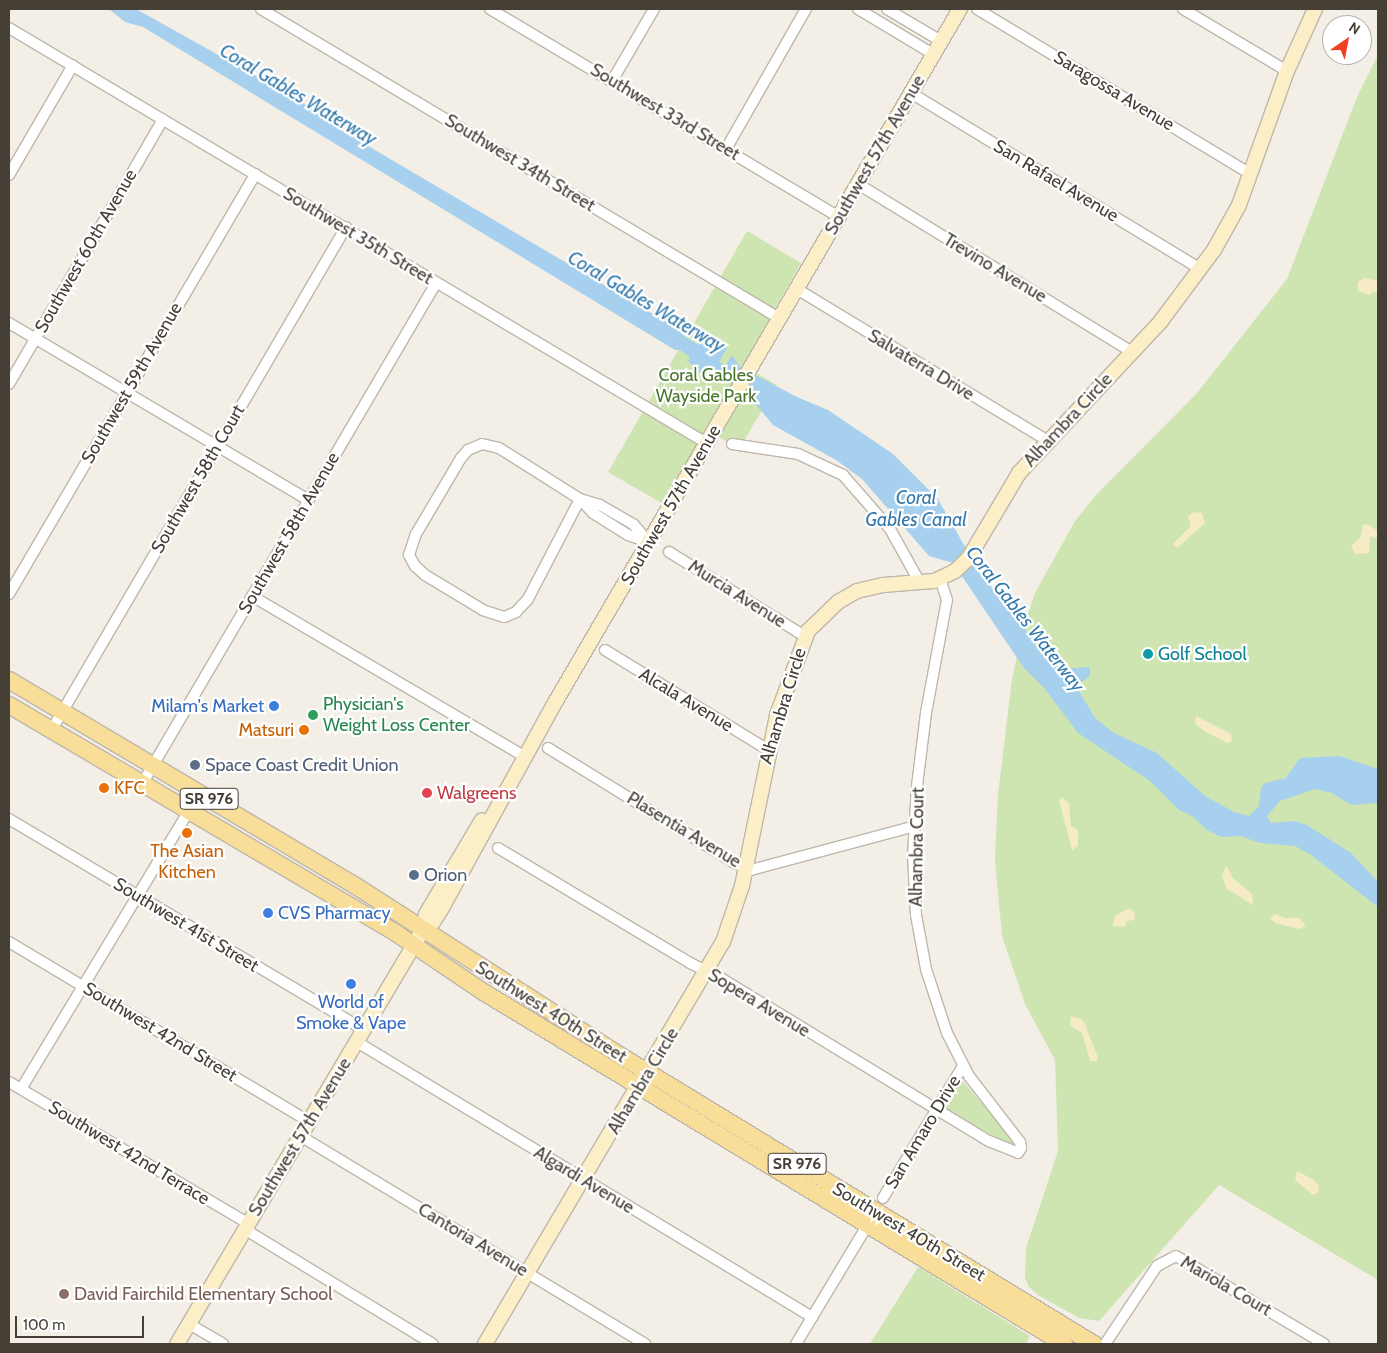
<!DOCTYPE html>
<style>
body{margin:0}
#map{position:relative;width:1387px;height:1353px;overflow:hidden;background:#f3efe7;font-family:Cabin,sans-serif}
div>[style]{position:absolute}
.green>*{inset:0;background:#cee5b2}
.sand>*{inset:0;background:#f5ebc4}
.water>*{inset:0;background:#a6d0ed}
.roads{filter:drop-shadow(1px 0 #beb7aa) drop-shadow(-1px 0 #beb7aa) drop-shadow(0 1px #beb7aa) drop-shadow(0 -1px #beb7aa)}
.street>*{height:10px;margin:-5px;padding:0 5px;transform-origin:5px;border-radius:5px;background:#fff}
.secondary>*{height:14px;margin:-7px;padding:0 7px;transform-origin:7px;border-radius:7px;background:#fcefc8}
.primary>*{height:16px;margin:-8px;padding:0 8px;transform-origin:8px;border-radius:8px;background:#f9de99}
.dots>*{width:14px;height:14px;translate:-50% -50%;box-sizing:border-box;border:2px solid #fff;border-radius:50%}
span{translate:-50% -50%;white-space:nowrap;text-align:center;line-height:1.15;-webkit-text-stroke:4.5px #fff;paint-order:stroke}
.shield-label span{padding:1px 4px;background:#fff;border:1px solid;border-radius:4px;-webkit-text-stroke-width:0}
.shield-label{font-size:16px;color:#453f36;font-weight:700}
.street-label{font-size:18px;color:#453f36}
.park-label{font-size:18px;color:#48742c}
.culture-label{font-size:18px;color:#0d838f}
.left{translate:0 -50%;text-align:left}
.leisure-label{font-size:18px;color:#27864d}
.shop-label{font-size:18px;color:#366cbe}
.right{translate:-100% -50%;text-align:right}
.food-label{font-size:18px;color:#c56008}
.service-label{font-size:18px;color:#4e5e75}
.health-label{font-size:18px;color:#be3a42}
.education-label{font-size:18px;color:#785e54}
.water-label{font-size:19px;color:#347aac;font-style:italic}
.frame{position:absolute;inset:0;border:10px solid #453f36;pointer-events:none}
.north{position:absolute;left:1322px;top:15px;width:50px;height:50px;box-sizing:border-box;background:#fff;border:1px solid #b5b2af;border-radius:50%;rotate:33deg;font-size:14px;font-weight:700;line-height:20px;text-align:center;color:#453f36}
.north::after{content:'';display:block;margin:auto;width:18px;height:22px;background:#f04021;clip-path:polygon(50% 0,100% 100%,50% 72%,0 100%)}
.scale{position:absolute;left:15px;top:1316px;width:129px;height:22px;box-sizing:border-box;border:2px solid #453f36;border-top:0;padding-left:6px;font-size:15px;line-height:18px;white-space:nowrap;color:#453f36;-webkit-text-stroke:4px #fff;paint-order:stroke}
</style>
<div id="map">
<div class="green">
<div style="clip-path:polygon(1378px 55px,1378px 1280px,1219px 1185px,1099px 1321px,1079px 1318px,1038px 1295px,1029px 1287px,1025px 1278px,1026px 1248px,1058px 1151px,1055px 1060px,1025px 1004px,1002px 936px,995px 860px,998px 794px,1012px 679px,1023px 628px,1035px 593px,1075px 521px,1098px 493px,1197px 393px,1287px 279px,1357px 97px)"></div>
<div style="clip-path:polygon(747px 231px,801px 263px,743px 365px,777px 385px,739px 449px,707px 430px,665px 505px,608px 472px)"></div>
<div style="clip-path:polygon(960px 1078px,1014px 1141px,1013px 1147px,946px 1109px,943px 1105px)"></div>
<div style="clip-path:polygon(918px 1267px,1030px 1336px,1026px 1344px,870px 1344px)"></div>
</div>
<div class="sand">
<div style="clip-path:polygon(1364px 278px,1378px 281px,1377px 293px,1373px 291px,1370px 295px,1358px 291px,1358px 282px)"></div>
<div style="clip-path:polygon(1193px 512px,1202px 513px,1205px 523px,1177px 548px,1173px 544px,1191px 526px,1188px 517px)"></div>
<div style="clip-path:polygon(1367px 524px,1378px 531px,1378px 538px,1370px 537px,1369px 553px,1355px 554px,1351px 546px,1360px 538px,1363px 525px)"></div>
<div style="clip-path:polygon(1196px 716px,1231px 734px,1232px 741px,1228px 743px,1206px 732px,1195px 724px)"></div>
<div style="clip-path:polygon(1062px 797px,1069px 804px,1071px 826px,1078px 830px,1078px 846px,1072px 850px,1059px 801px)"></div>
<div style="clip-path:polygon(1226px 865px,1233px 878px,1252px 894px,1253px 905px,1227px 889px,1222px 876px)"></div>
<div style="clip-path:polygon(1130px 908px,1135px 913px,1134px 920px,1127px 921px,1124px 927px,1112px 926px,1116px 915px)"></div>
<div style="clip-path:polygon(1275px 914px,1285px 918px,1300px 918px,1306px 926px,1299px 929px,1275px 923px,1270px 918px)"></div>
<div style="clip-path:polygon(1071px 1016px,1083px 1020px,1098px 1057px,1097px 1061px,1090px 1061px,1082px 1033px,1070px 1025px)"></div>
<div style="clip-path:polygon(1297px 1171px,1314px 1180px,1319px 1186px,1318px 1193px,1313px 1195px,1295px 1180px)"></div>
</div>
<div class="water">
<div style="clip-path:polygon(109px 9px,136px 9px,265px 81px,318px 112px,324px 120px,672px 325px,687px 338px,697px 344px,710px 338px,720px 342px,727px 348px,719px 362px,726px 365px,732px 355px,740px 367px,797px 397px,828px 410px,893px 454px,938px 499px,981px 575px,1015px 614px,1044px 658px,1063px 669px,1090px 667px,1090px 676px,1076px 686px,1095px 718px,1114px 733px,1157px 753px,1205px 796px,1234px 812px,1249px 816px,1259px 806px,1261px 788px,1265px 783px,1286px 778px,1300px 758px,1339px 756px,1378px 769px,1378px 803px,1351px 805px,1332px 793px,1315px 789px,1280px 801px,1267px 816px,1271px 823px,1294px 821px,1307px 825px,1351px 853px,1378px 882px,1378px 907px,1311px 855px,1295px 846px,1260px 843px,1240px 836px,1222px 837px,1207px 830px,1192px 816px,1179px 810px,1150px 781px,1078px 733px,1044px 688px,1024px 668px,953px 563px,929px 556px,862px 479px,836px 460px,773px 425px,749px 396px,722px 377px,722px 373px,715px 369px,709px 375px,702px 375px,688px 361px,690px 357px,680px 350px,675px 350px,143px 27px,125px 22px)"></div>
</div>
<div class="roads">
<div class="street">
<div style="left:261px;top:9px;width:603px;rotate:30.82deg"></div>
<div style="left:490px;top:9px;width:406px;rotate:30.8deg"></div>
<div style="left:858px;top:9px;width:87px;rotate:31deg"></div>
<div style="left:887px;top:9px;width:63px;rotate:30.7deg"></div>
<div style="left:977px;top:9px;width:320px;rotate:31.1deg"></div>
<div style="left:1183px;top:9px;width:121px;rotate:30.8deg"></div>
<div style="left:9px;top:28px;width:813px;rotate:30.76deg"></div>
<div style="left:612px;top:81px;width:83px;rotate:-59.7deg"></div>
<div style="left:911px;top:93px;width:339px;rotate:31.3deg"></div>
<div style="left:726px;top:149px;width:161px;rotate:-60.3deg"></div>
<div style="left:9px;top:175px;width:127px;rotate:-59.8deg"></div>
<div style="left:858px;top:184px;width:321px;rotate:31.5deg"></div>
<div style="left:797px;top:289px;width:291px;rotate:31.2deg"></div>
<div style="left:9px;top:323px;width:347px;rotate:30.6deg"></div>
<div style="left:9px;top:384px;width:306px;rotate:-59.8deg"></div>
<div style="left:482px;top:444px;width:17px;rotate:13deg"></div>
<div style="left:499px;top:448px;width:96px;rotate:32.2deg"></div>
<div style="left:580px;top:499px;width:113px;rotate:117.5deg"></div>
<div style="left:528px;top:599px;width:18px;rotate:133deg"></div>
<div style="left:516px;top:612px;width:13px;rotate:157deg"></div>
<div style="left:504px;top:617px;width:22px;rotate:-162deg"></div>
<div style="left:483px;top:610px;width:68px;rotate:-148.9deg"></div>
<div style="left:425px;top:575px;width:13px;rotate:-138deg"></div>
<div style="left:415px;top:566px;width:13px;rotate:-119deg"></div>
<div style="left:409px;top:555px;width:22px;rotate:-72deg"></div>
<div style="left:416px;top:534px;width:88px;rotate:-59.4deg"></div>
<div style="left:461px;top:458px;width:11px;rotate:-49deg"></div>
<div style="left:468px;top:450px;width:15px;rotate:-23deg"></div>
<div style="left:732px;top:444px;width:67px;rotate:8.6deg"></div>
<div style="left:798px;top:454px;width:50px;rotate:25deg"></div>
<div style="left:843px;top:475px;width:72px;rotate:49deg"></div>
<div style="left:890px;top:529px;width:62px;rotate:60.9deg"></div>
<div style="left:580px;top:499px;width:21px;rotate:17deg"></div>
<div style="left:600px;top:505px;width:39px;rotate:30deg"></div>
<div style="left:634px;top:525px;width:23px;rotate:49deg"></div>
<div style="left:581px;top:500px;width:18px;rotate:47deg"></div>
<div style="left:593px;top:513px;width:41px;rotate:32.2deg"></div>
<div style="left:628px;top:535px;width:21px;rotate:19deg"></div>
<div style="left:669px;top:552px;width:161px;rotate:31.8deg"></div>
<div style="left:9px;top:594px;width:487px;rotate:-59.6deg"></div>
<div style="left:252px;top:596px;width:317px;rotate:30.5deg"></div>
<div style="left:605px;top:650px;width:191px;rotate:31.5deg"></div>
<div style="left:51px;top:731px;width:584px;rotate:-59.66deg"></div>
<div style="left:548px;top:748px;width:217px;rotate:31.6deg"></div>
<div style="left:733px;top:862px;width:20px;rotate:24deg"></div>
<div style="left:751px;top:870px;width:170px;rotate:-15deg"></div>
<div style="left:142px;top:784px;width:581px;rotate:-59.59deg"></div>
<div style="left:9px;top:819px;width:413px;rotate:30.7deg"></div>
<div style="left:498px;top:848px;width:224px;rotate:30.9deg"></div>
<div style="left:690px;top:963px;width:32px;rotate:26deg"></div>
<div style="left:719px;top:977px;width:316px;rotate:31.3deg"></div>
<div style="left:989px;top:1141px;width:31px;rotate:22deg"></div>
<div style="left:1018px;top:1153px;width:6px;rotate:-59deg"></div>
<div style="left:1021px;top:1148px;width:6px;rotate:-99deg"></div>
<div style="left:1020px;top:1142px;width:83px;rotate:-127.7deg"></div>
<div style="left:969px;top:1076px;width:48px;rotate:-117.1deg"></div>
<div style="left:947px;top:1033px;width:67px;rotate:-108.2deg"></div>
<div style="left:926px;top:969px;width:55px;rotate:-100.5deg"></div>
<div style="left:916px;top:915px;width:60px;rotate:-92.9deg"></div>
<div style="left:913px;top:855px;width:69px;rotate:-86.7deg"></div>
<div style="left:917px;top:786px;width:74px;rotate:-83deg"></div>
<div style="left:926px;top:713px;width:115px;rotate:-79.5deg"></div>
<div style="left:947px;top:600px;width:22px;rotate:-108deg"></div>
<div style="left:9px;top:942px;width:351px;rotate:30.9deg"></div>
<div style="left:357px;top:1042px;width:532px;rotate:31.15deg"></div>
<div style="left:9px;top:1082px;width:279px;rotate:30.6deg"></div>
<div style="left:21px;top:1089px;width:325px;rotate:-58.9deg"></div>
<div style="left:302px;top:1137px;width:401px;rotate:31.1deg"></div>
<div style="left:883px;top:1198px;width:154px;rotate:-58.8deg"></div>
<div style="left:246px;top:1230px;width:219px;rotate:31.4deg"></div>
<div style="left:189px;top:1324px;width:39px;rotate:30deg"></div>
<div style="left:796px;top:1344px;width:144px;rotate:-59deg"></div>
<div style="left:1105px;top:1344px;width:94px;rotate:-56.3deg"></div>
<div style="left:1157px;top:1266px;width:21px;rotate:-28deg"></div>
<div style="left:1176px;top:1256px;width:172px;rotate:30.7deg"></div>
</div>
<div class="secondary">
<div style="left:423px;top:930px;width:13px;rotate:-39deg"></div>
<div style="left:433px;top:922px;width:17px;rotate:-57deg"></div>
<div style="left:442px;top:908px;width:230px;rotate:-61.2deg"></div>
<div style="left:553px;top:706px;width:807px;rotate:-59.72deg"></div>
<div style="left:177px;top:1344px;width:482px;rotate:-59.3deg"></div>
<div style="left:423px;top:930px;width:16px;rotate:-79deg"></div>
<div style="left:426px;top:914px;width:109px;rotate:-59.2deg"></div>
<div style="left:485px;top:1344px;width:467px;rotate:-59.4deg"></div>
<div style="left:723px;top:942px;width:59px;rotate:-71.3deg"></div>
<div style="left:742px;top:886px;width:175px;rotate:-78.4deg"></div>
<div style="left:777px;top:715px;width:90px;rotate:-69.7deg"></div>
<div style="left:808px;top:631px;width:42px;rotate:-44deg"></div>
<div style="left:838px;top:602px;width:22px;rotate:-30deg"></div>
<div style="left:857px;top:591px;width:27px;rotate:-13deg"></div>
<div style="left:883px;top:585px;width:51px;rotate:-4.5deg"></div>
<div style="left:934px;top:581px;width:23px;rotate:-25deg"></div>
<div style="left:955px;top:571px;width:18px;rotate:-43deg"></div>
<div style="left:968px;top:559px;width:100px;rotate:-59.3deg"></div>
<div style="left:1019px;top:473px;width:208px;rotate:-46.9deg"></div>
<div style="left:1161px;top:321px;width:89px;rotate:-53.3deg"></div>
<div style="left:1214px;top:250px;width:51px;rotate:-60.9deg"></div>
<div style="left:1239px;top:205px;width:142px;rotate:-70.3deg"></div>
<div style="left:1287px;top:71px;width:68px;rotate:-65.7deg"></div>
</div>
<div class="primary">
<div style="left:9px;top:680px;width:404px;rotate:30.7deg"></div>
<div style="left:356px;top:886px;width:315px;rotate:32.7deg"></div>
<div style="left:621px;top:1056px;width:554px;rotate:31.34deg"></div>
<div style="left:9px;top:705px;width:449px;rotate:30.5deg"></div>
<div style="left:396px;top:933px;width:107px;rotate:34deg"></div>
<div style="left:485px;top:993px;width:677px;rotate:31.22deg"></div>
</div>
</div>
<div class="dots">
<div style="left:1148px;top:654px;background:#0f9aa8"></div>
<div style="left:274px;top:706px;background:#3f7fe0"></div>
<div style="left:313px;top:715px;background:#2e9e5b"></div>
<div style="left:304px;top:730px;background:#e8710a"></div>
<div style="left:195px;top:765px;background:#5c6f8a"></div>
<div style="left:104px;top:788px;background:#e8710a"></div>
<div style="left:427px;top:793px;background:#e0444e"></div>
<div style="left:187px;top:833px;background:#e8710a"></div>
<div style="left:414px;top:875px;background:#5c6f8a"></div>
<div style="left:268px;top:913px;background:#3f7fe0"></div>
<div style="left:351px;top:984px;background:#3f7fe0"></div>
<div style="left:64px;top:1294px;background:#8d6e63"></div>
</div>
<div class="shield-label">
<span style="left:209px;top:799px">SR 976</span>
<span style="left:797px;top:1164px">SR 976</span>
</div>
<div class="street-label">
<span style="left:1114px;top:91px;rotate:31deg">Saragossa Avenue</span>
<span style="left:665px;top:112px;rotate:31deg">Southwest 33rd Street</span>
<span style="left:875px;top:155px;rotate:-60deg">Southwest 57th Avenue</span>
<span style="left:520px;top:163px;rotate:31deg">Southwest 34th Street</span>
<span style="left:1056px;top:181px;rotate:31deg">San Rafael Avenue</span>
<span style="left:358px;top:236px;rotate:31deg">Southwest 35th Street</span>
<span style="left:86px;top:251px;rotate:-60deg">Southwest 60th Avenue</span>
<span style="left:995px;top:268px;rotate:31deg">Trevino Avenue</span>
<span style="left:921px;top:365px;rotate:31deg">Salvaterra Drive</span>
<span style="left:132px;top:383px;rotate:-60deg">Southwest 59th Avenue</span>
<span style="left:1068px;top:420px;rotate:-47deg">Alhambra Circle</span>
<span style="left:198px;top:479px;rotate:-60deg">Southwest 58th Court</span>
<span style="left:671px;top:505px;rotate:-60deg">Southwest 57th Avenue</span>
<span style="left:289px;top:533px;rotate:-60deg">Southwest 58th Avenue</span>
<span style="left:737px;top:594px;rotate:32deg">Murcia Avenue</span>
<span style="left:686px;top:700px;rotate:31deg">Alcala Avenue</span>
<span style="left:783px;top:706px;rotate:-73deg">Alhambra Circle</span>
<span style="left:684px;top:830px;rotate:31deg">Plasentia Avenue</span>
<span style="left:917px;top:847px;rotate:-89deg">Alhambra Court</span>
<span style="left:186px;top:925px;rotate:31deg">Southwest 41st Street</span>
<span style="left:759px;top:1003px;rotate:31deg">Sopera Avenue</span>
<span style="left:551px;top:1012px;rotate:32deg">Southwest 40th Street</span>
<span style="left:160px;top:1032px;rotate:31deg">Southwest 42nd Street</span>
<span style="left:643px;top:1081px;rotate:-59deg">Alhambra Circle</span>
<span style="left:923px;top:1132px;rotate:-59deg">San Amaro Drive</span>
<span style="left:300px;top:1137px;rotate:-59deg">Southwest 57th Avenue</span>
<span style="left:129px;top:1153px;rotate:31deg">Southwest 42nd Terrace</span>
<span style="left:584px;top:1180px;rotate:31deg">Algardi Avenue</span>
<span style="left:909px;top:1232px;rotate:31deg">Southwest 40th Street</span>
<span style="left:473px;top:1240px;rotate:31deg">Cantoria Avenue</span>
<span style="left:1226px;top:1286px;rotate:30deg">Mariola Court</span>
</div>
<div class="park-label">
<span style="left:706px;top:386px">Coral Gables<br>Wayside Park</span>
</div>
<div class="culture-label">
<span class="left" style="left:1158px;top:654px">Golf School</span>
</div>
<div class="leisure-label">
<span class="left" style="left:323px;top:715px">Physician's<br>Weight Loss Center</span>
</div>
<div class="shop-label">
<span class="right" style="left:264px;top:706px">Milam's Market</span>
<span class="left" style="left:278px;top:913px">CVS Pharmacy</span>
<span style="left:351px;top:1013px">World of<br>Smoke &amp; Vape</span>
</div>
<div class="food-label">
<span class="right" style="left:294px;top:730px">Matsuri</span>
<span class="left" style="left:114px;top:788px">KFC</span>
<span style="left:187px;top:862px">The Asian<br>Kitchen</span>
</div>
<div class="service-label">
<span class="left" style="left:205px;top:765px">Space Coast Credit Union</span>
<span class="left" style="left:424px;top:875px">Orion</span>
</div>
<div class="health-label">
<span class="left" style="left:437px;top:793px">Walgreens</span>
</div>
<div class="education-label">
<span class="left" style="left:74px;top:1294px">David Fairchild Elementary School</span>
</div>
<div class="water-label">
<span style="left:298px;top:95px;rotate:31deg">Coral Gables Waterway</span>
<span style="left:646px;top:302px;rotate:31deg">Coral Gables Waterway</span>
<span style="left:916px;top:509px">Coral<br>Gables Canal</span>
<span style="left:1025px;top:619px;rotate:52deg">Coral Gables Waterway</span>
</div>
<div class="frame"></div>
<div class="north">N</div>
<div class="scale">100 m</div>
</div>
